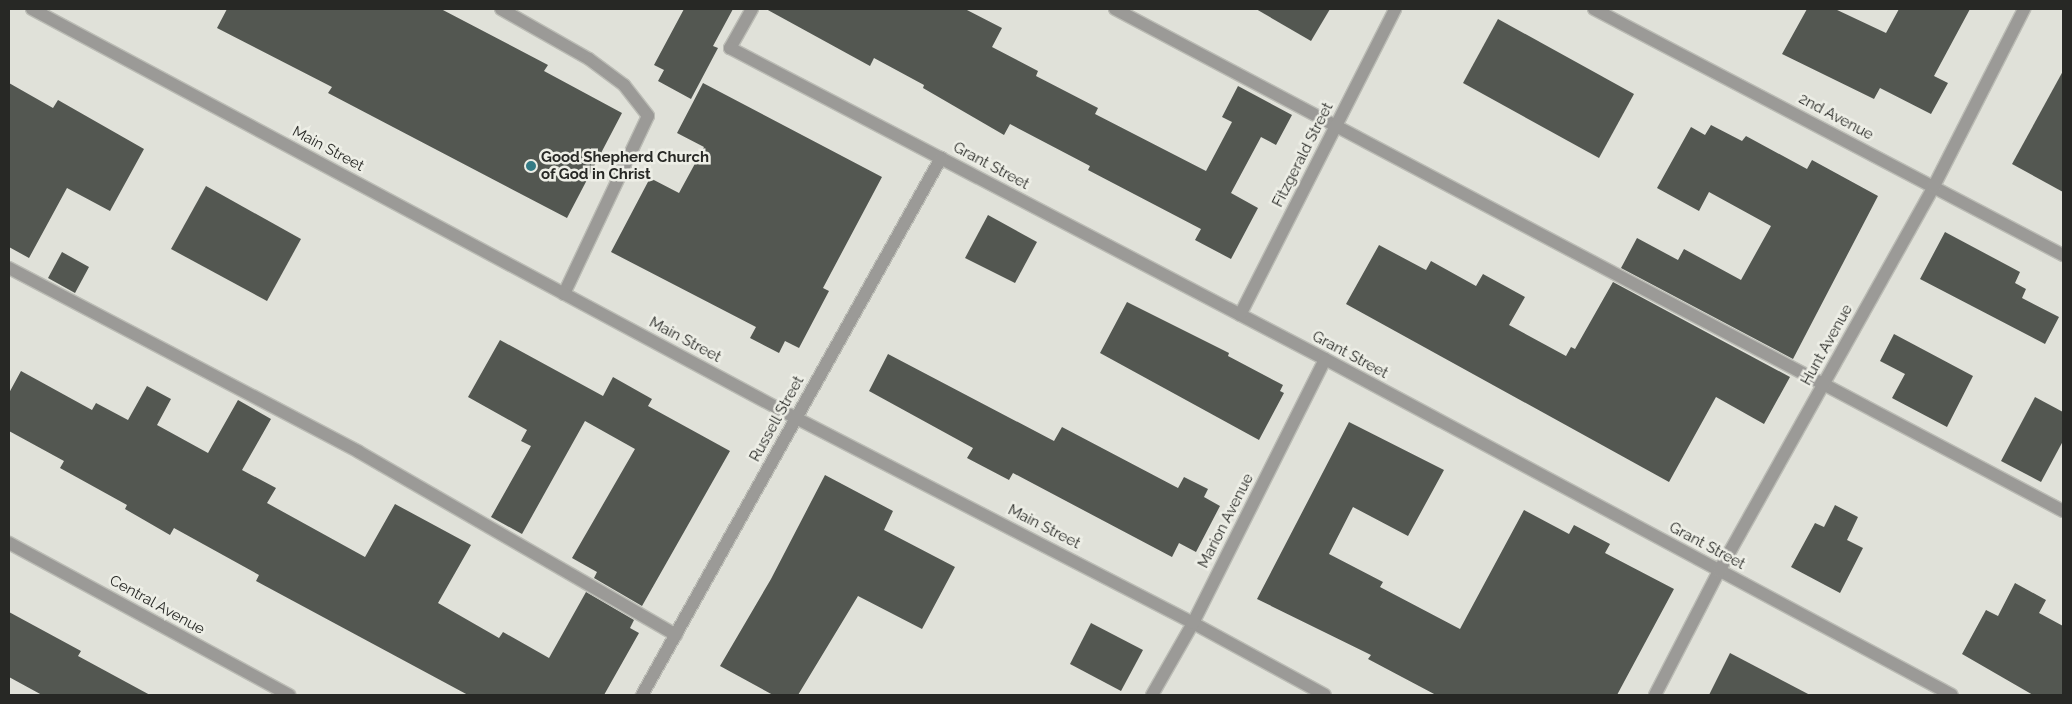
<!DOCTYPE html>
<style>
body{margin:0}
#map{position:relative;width:2072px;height:704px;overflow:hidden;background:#e0e1d9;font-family:Raleway,sans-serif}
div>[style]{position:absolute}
.building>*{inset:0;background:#535751}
.roads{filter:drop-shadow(1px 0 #bbbcb5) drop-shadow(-1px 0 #bbbcb5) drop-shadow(0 1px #bbbcb5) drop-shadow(0 -1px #bbbcb5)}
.service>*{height:12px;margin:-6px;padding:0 6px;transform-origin:6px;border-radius:6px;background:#9b9a97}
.minor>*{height:12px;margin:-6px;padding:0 6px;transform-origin:6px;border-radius:6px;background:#9b9a97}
.tertiary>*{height:12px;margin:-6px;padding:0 6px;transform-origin:6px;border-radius:6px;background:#9b9a97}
.dots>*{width:14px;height:14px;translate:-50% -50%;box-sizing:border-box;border:2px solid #edeee6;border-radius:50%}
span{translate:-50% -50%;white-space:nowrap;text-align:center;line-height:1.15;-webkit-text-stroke:5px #edeee6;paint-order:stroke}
.street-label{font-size:15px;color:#272825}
.poi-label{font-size:15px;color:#272825;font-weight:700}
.left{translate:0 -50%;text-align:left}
.frame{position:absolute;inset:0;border:10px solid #272825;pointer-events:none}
</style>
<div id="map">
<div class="building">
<div style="clip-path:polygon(227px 9px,441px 9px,548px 65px,544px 71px,622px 113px,567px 218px,328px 93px,332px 87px,217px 28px)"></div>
<div style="clip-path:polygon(684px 9px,733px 9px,713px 46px,718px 48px,691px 99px,658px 81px,664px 70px,654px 65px)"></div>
<div style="clip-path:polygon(766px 9px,965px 9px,1002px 28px,992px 47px,1038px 71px,1036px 76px,1098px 108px,1095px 114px,1206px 171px,1232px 122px,1222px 117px,1238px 86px,1292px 115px,1276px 145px,1261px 137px,1231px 193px,1258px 208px,1231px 259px,1195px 240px,1201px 229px,1088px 170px,1090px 166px,1010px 124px,1004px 135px,923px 88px,924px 85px,874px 58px,870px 66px)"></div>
<div style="clip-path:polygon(1256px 9px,1330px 9px,1311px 41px)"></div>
<div style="clip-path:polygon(1807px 9px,1835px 9px,1886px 33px,1899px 9px,1970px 9px,1934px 76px,1948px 83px,1931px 114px,1880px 88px,1874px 99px,1782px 54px)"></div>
<div style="clip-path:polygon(1498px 19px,1634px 94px,1599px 158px,1463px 83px)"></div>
<div style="clip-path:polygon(2063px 71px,2063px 192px,2012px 164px)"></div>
<div style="clip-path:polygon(9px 83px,53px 108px,58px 100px,144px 149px,110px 211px,67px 188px,29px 258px,9px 247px)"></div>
<div style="clip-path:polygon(703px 83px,882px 177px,823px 288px,829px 291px,799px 348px,785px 341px,779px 353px,750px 338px,756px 327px,611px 252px,650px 178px,679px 193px,704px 147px,677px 133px)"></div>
<div style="clip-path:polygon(1711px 125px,1742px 141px,1746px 136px,1807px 169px,1812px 160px,1878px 196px,1793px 359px,1621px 268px,1637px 238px,1678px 260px,1684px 249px,1741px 280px,1771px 226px,1709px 192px,1699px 211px,1657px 188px,1691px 127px,1705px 135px)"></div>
<div style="clip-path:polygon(206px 186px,301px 239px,267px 301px,171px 249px)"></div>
<div style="clip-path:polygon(988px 215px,1037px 242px,1015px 283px,965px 258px)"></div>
<div style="clip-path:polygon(1945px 232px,2020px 272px,2015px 283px,2026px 289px,2022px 298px,2059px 317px,2045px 344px,1920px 279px)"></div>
<div style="clip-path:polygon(1379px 245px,1426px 270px,1431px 261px,1476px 286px,1483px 274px,1525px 297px,1509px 325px,1566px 356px,1571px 347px,1575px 349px,1613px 282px,1790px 377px,1764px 424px,1716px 397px,1669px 482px,1346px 304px)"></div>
<div style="clip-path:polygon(62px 252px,89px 267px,75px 293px,48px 278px)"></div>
<div style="clip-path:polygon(1127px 302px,1229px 353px,1228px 356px,1283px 385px,1280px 391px,1284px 393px,1259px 440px,1100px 353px)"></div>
<div style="clip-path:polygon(1894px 334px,1973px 376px,1947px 427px,1892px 398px,1905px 374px,1880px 361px)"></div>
<div style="clip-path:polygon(500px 340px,603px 396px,613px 377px,652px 399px,648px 406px,730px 451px,642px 606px,594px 578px,597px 572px,572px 558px,635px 449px,585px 421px,522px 534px,491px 517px,531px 446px,521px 441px,527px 430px,468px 397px)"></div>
<div style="clip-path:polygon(888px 354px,1054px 441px,1062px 427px,1178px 488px,1184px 477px,1208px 489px,1204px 497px,1220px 506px,1196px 552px,1179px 543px,1172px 557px,1013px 473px,1009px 480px,967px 458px,973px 448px,869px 391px)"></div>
<div style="clip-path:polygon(21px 371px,92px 410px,96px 403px,128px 420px,147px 386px,171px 399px,157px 425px,208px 453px,238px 400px,271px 419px,242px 470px,276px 488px,267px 503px,365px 557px,395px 504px,471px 545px,438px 603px,499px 638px,503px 632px,549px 658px,586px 592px,634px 620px,630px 628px,639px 633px,604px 695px,468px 695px,256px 581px,259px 575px,174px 528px,170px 535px,125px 509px,127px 505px,60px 468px,64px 461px,9px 431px,9px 393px)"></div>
<div style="clip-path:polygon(2035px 397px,2063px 412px,2063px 441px,2041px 482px,2001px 461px)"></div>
<div style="clip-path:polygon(1349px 422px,1444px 470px,1408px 536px,1353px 507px,1329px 554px,1383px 582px,1380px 587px,1460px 629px,1524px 510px,1569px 534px,1574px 525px,1610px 544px,1605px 553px,1674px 589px,1617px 695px,1436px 695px,1368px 659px,1371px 655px,1257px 599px)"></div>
<div style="clip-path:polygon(825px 475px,893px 511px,884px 530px,955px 567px,922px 629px,858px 596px,798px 695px,773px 695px,720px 666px,771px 579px)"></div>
<div style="clip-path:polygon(1835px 505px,1858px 517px,1847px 540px,1863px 548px,1840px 593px,1791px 567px,1815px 523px,1824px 527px)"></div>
<div style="clip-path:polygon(2015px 583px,2046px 600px,2039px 613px,2063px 626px,2063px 695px,2033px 695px,1962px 654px,1986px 610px,1998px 616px)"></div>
<div style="clip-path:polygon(9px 612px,81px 651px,78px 656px,150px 695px,42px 695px,9px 677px)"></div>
<div style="clip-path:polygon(1091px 623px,1143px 650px,1121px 691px,1070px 664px)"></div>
<div style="clip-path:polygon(1730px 653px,1810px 695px,1709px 695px)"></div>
</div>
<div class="roads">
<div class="service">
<div style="left:501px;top:9px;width:101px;rotate:29.6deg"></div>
<div style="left:589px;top:59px;width:44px;rotate:36.6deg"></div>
<div style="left:624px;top:85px;width:39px;rotate:52deg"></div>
<div style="left:648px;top:116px;width:197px;rotate:115.3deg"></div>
<div style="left:1115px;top:9px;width:1073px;rotate:27.9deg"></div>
<div style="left:9px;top:268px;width:395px;rotate:27.7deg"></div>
<div style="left:359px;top:452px;width:366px;rotate:30deg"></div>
</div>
<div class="minor">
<div style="left:32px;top:9px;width:867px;rotate:28.16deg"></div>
<div style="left:796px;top:418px;width:447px;rotate:27.3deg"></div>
<div style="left:1193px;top:623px;width:150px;rotate:28.6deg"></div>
<div style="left:752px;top:9px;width:45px;rotate:119.4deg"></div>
<div style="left:730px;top:48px;width:671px;rotate:27.6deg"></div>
<div style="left:1325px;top:359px;width:711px;rotate:28.19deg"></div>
<div style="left:1594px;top:9px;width:530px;rotate:27.68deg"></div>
<div style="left:1240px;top:315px;width:343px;rotate:-63.1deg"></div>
<div style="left:642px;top:695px;width:615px;rotate:-60.89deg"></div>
<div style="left:1152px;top:695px;width:83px;rotate:-60.3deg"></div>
<div style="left:1193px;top:623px;width:295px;rotate:-63.4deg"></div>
<div style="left:1655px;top:695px;width:140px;rotate:-62.7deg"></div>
<div style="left:1719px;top:571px;width:441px;rotate:-60.8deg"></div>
<div style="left:1934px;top:186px;width:199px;rotate:-63deg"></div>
</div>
<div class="tertiary">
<div style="left:9px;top:543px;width:319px;rotate:28.5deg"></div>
</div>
</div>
<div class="dots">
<div style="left:531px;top:166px;background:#347b85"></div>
</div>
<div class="street-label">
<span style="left:1836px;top:117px;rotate:28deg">2nd Avenue</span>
<span style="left:328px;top:149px;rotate:28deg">Main Street</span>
<span style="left:1303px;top:155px;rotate:-63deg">Fitzgerald Street</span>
<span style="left:991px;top:166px;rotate:28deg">Grant Street</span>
<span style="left:685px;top:340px;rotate:28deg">Main Street</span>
<span style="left:1827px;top:345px;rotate:-61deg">Hunt Avenue</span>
<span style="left:1350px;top:355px;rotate:28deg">Grant Street</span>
<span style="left:777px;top:419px;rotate:-61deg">Russell Street</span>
<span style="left:1226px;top:521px;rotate:-63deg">Marion Avenue</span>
<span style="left:1044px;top:527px;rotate:27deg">Main Street</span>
<span style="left:1707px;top:546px;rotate:28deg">Grant Street</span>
<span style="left:157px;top:605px;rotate:29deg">Central Avenue</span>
</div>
<div class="poi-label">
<span class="left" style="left:541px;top:166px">Good Shepherd Church<br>of God in Christ</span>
</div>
<div class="frame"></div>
</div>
